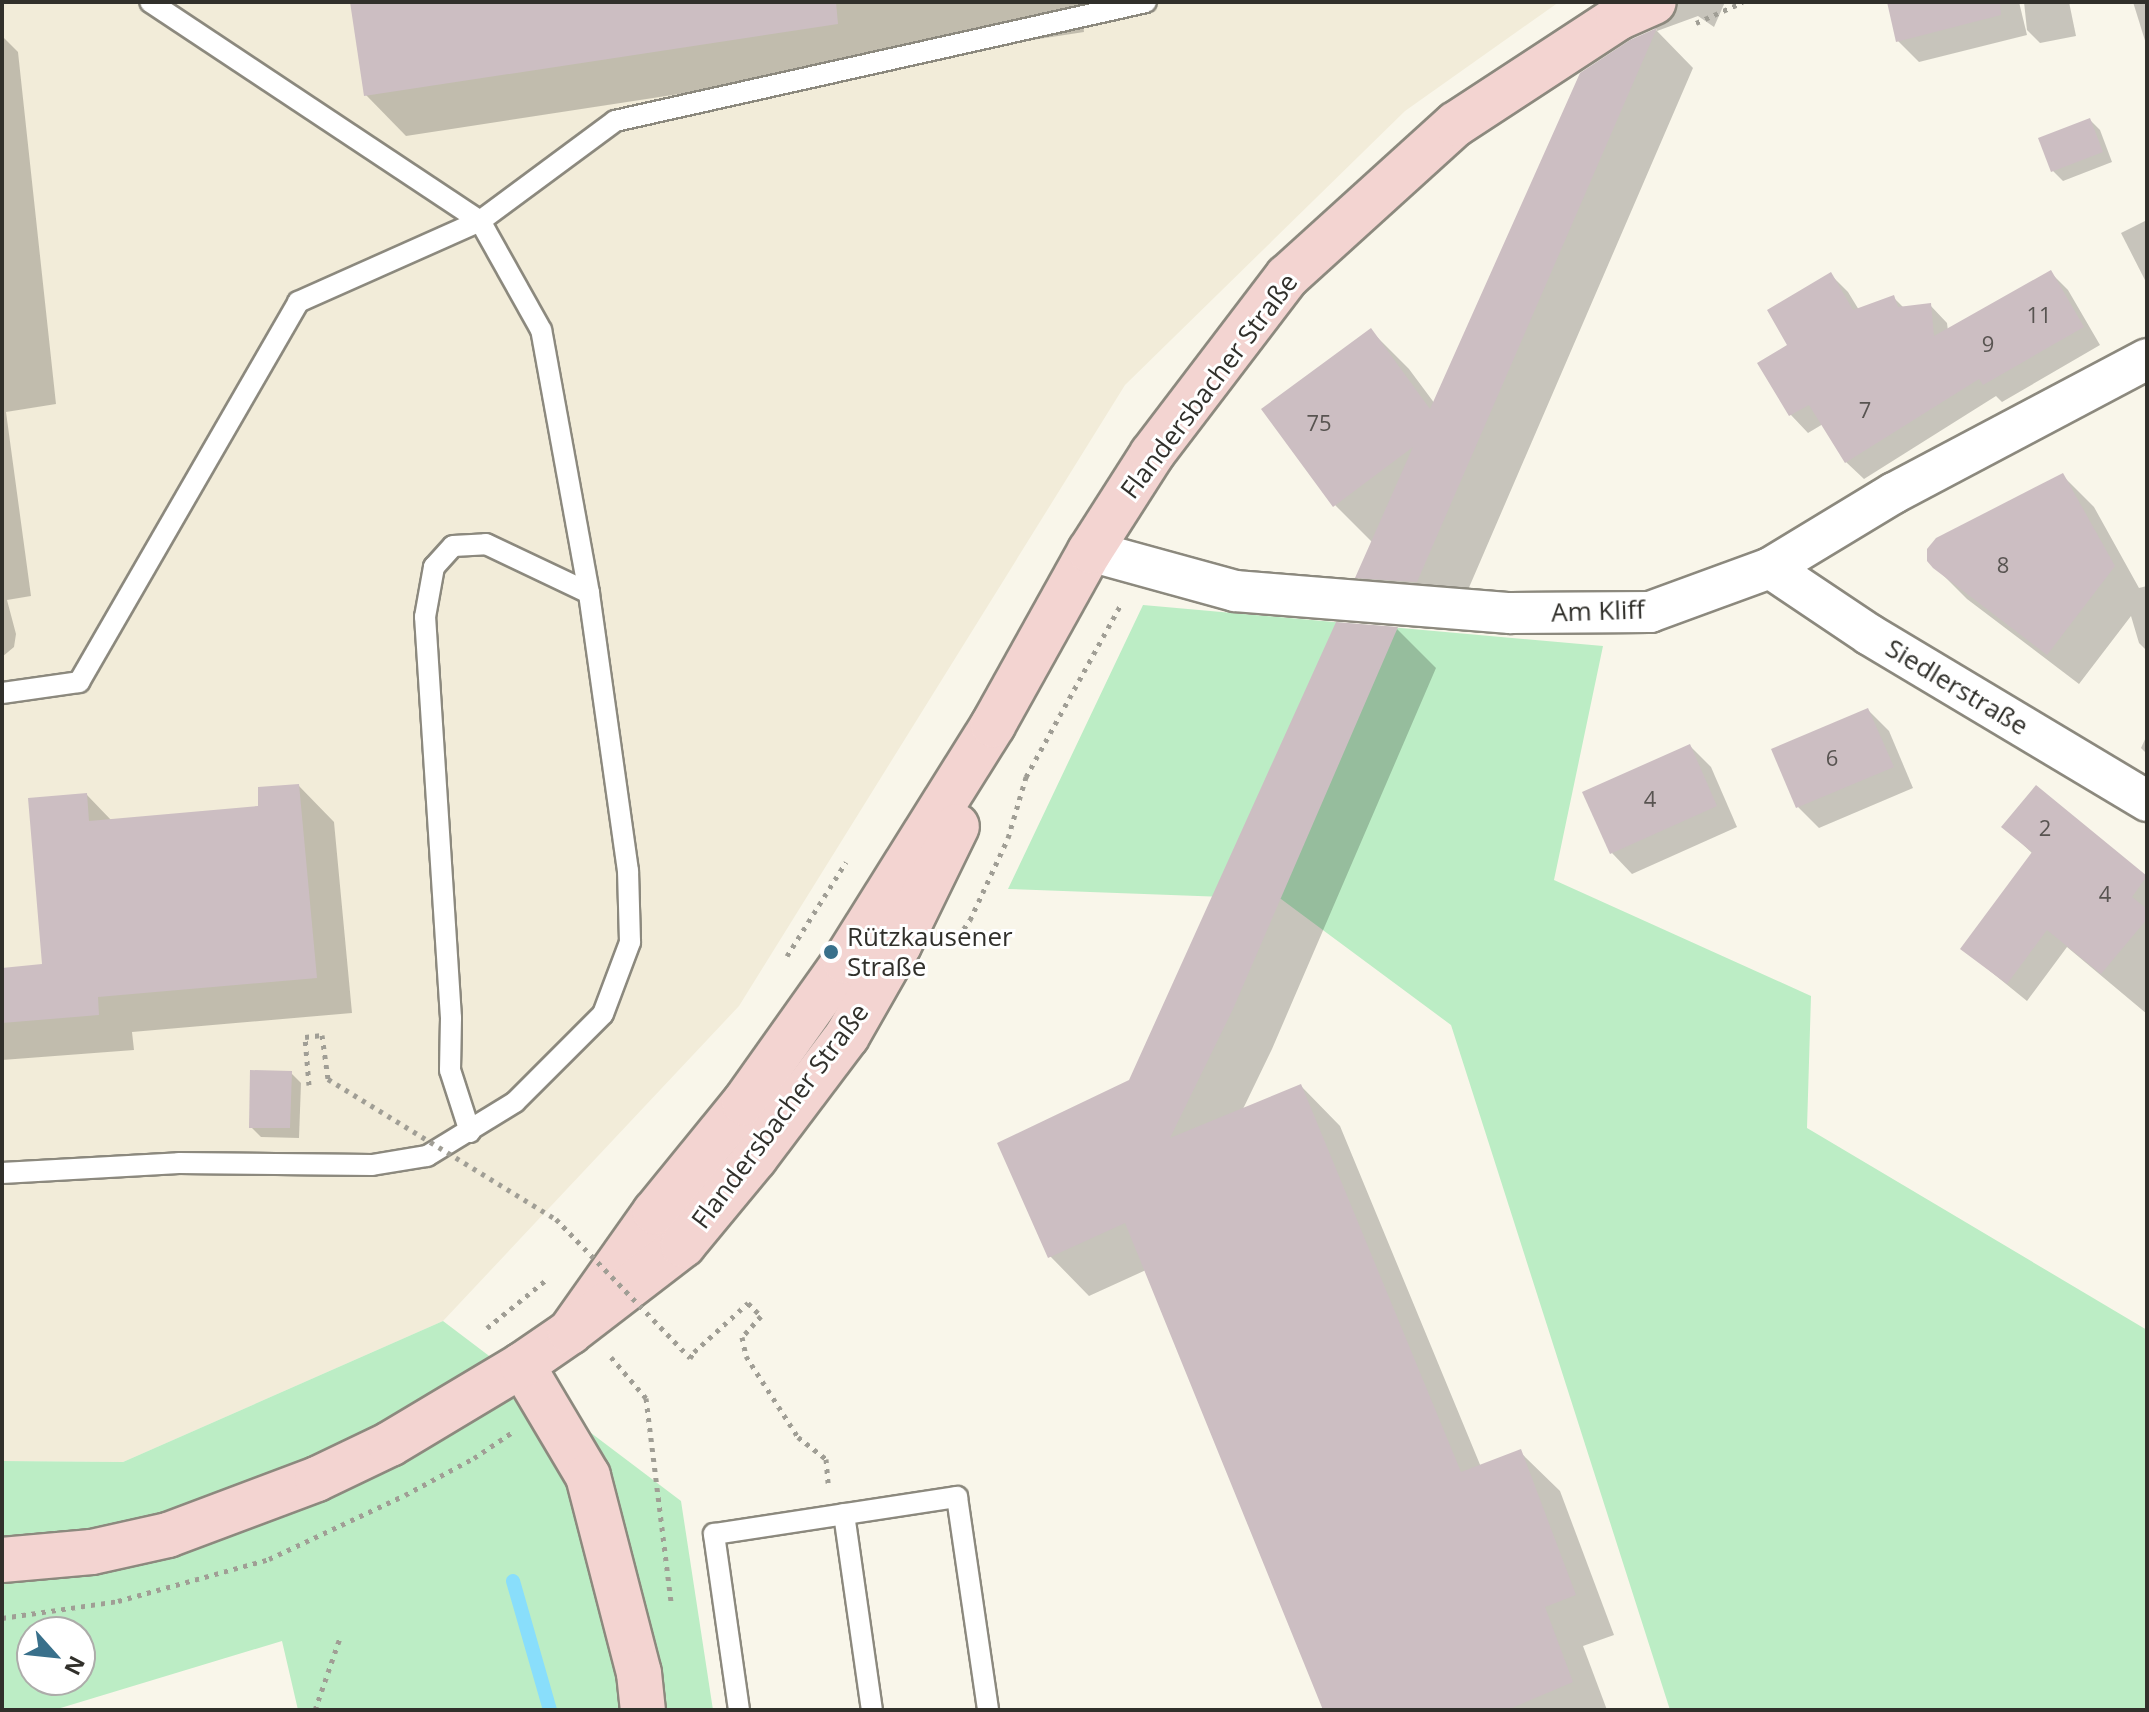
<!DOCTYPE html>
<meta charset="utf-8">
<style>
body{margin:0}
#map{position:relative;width:2149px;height:1712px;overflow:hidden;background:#f9f6ea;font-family:"Open Sans",sans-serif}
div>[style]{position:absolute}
.built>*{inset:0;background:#f2ecd9}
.green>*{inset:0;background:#bcedc5}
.shadow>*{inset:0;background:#0003}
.stream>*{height:14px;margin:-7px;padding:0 7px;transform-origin:7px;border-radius:7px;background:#89defb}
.building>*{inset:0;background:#ccbec2}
.path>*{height:5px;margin-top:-2.5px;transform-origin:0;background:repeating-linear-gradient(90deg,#a09e95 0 4px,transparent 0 10px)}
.roads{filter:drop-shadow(2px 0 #8c897e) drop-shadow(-2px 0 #8c897e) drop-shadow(0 2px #8c897e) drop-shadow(0 -2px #8c897e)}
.lane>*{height:20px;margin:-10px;padding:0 10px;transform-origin:10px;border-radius:10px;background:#fff}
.street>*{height:40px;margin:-20px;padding:0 20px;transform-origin:20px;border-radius:20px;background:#fff}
.secondary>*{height:44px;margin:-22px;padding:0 22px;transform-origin:22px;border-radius:22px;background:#f3d4d1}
.path-bridge>*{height:5px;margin-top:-2.5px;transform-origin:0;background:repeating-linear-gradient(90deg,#a09e95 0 4px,transparent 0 10px)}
.dots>*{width:22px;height:22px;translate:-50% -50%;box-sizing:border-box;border:4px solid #fff;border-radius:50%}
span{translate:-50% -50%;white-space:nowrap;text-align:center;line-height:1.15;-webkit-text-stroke:6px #fff;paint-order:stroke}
.number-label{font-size:22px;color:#585451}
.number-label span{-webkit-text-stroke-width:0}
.street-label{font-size:26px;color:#31302b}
.poi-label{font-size:26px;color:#31302b}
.left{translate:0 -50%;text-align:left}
.frame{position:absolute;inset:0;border:4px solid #31302b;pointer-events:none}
.north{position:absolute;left:16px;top:1616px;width:80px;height:80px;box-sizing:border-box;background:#fff;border:2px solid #adacaa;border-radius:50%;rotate:117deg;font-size:22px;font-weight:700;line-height:32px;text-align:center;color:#31302b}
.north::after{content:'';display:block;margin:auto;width:28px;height:36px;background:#39708b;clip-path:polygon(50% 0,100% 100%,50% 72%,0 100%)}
</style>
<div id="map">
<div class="built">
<div style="clip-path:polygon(2px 2px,1559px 2px,1405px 111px,1125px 385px,739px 1006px,443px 1321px,123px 1462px,2px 1461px)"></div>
</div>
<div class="green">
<div style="clip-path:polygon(1143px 605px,1603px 646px,1554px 880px,1811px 996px,1807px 1128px,2147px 1330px,2147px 1710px,1670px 1710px,1451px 1025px,1281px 899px,1008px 889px)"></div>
<div style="clip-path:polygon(evenodd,443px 1321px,681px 1501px,713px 1710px,298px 1710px,282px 1641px,54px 1710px,2px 1710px,2px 1461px,123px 1462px,443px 1321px,32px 1632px,80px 1632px,80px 1680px,32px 1680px,32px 1632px)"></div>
</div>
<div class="shadow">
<div style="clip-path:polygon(352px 2px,1080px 2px,1084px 32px,406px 136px,366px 95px)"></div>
<div style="clip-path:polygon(1629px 2px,1725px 2px,1714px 27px,1698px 16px,1657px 31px,1693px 68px,1455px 620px,1395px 615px,1358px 577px,1373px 543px,1335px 505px,1371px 331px,1409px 369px,1435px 404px,1631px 42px,1657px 30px)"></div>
<div style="clip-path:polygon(1889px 2px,2019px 2px,2027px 35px,1919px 62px,1898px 41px)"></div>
<div style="clip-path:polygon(2024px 2px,2069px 2px,2076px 36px,2040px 43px,2027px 30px)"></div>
<div style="clip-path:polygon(2133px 2px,2147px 2px,2147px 47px)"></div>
<div style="clip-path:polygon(2px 36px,18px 52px,56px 404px,6px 412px,31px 596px,7px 600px,16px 634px,14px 647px,2px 657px)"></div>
<div style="clip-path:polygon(2090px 120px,2100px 130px,2112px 162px,2063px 181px,2053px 171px)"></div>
<div style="clip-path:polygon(2147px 220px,2147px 284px,2121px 233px)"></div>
<div style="clip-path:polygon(2051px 273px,2068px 290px,2100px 345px,2002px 402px,1996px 396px,1864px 479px,1846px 462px,1823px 424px,1808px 433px,1791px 415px,1760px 364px,1790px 346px,1831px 275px,1848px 292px,1859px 310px,1893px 297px,1904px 308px,1930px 305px,1947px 323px,1948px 331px)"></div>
<div style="clip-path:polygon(2063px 476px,2094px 507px,2139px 588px,2147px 586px,2147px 651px,2139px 643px,2131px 616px,2079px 684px,1967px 599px,1935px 567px)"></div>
<div style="clip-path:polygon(1397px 629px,1436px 668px,1272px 1049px,1242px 1111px,1301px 1086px,1340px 1126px,1481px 1467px,1520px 1452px,1560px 1491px,1614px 1635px,1583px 1646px,1607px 1710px,1326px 1710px,1146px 1270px,1089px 1296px,1050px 1256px,1130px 1082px)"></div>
<div style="clip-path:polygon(1868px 710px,1889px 731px,1913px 788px,1819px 828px,1798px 807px)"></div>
<div style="clip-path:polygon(2147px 735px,2147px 754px,2141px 748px)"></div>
<div style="clip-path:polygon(1690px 746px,1711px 767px,1737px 827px,1632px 874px,1612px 853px)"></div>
<div style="clip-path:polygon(299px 786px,334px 822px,352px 1013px,132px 1032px,134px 1050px,2px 1060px,2px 970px,44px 966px,87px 795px,112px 821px,260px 808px)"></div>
<div style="clip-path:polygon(2036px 788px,2147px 878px,2147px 1014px,2067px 947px,2027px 1001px,1963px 949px,2033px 854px,2004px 827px)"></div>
<div style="clip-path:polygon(291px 1073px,301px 1083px,299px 1138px,261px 1137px,251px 1127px)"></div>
</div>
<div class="stream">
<div style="left:513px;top:1581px;width:134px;rotate:74deg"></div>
</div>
<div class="building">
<div style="clip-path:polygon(350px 2px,836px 2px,838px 24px,364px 96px)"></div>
<div style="clip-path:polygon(1887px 2px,2000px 2px,2001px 15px,1896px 42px)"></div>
<div style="clip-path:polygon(1657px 28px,1417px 582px,1355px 578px,1413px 447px,1333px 507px,1261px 409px,1371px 328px,1430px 409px,1580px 73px,1630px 40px)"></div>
<div style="clip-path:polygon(2090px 118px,2103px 152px,2051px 172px,2038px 138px)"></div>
<div style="clip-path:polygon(2051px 270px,2084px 327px,1983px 385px,1979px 379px,1845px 463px,1809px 405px,1789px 416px,1757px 363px,1787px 345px,1767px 310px,1831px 272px,1853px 310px,1894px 295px,1898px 307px,1931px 303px,1934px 336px)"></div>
<div style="clip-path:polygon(2063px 473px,2115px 566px,2047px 655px,1933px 568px,1927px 561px,1927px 549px,1936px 538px)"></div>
<div style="clip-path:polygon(1336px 622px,1398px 627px,1233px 1009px,1170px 1138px,1301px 1084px,1461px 1472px,1521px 1449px,1576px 1595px,1545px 1607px,1573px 1682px,1507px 1710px,1323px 1710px,1125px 1223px,1048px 1258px,997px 1143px,1129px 1080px)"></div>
<div style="clip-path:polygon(1868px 708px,1894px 767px,1796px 808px,1771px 749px)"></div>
<div style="clip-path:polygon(1690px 744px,1717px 806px,1610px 854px,1582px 792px)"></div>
<div style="clip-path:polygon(299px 784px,317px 978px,98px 997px,99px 1015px,2px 1023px,2px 968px,42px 964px,28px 798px,87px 793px,89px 821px,258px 806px,258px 787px)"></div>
<div style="clip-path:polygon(2036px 785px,2147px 876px,2132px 897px,2147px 909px,2147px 919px,2101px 974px,2047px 930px,2007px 984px,1960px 949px,2032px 852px,2001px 827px)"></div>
<div style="clip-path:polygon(250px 1070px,292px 1071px,290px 1128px,249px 1128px)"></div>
</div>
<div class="path">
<div style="left:1696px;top:23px;width:51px;rotate:-24.1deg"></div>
<div style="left:958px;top:937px;width:21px;rotate:-55deg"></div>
<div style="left:970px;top:920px;width:90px;rotate:-65.1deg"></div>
<div style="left:1008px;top:838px;width:64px;rotate:-73.6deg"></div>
<div style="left:1026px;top:777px;width:195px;rotate:-61.2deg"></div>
<div style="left:787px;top:956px;width:111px;rotate:-57.9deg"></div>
<div style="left:309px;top:1085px;width:48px;rotate:-94.8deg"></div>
<div style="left:305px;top:1037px;width:17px;rotate:-7deg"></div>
<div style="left:322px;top:1035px;width:44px;rotate:82.2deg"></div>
<div style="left:487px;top:1328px;width:77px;rotate:-39.2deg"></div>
<div style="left:694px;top:1352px;width:73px;rotate:-42.2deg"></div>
<div style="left:748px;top:1303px;width:18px;rotate:45deg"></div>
<div style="left:761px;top:1316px;width:28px;rotate:132deg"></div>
<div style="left:742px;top:1337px;width:19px;rotate:78deg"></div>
<div style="left:746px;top:1356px;width:96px;rotate:57.3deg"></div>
<div style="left:798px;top:1437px;width:36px;rotate:38deg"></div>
<div style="left:826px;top:1459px;width:24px;rotate:85deg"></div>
<div style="left:611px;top:1357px;width:54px;rotate:49.5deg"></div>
<div style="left:646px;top:1398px;width:205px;rotate:83deg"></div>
<div style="left:2px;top:1618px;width:117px;rotate:-8.3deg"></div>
<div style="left:118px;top:1601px;width:157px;rotate:-15.5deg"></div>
<div style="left:269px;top:1559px;width:150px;rotate:-25.2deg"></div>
<div style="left:405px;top:1495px;width:78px;rotate:-28.2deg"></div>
<div style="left:474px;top:1458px;width:45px;rotate:-34deg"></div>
<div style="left:315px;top:1710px;width:76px;rotate:-70.9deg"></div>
</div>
<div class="roads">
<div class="lane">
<div style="left:2px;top:693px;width:78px;rotate:-8.1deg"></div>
<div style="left:79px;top:682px;width:439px;rotate:-60deg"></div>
<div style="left:298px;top:302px;width:199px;rotate:-24deg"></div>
<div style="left:480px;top:221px;width:168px;rotate:-36.5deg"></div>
<div style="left:615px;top:121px;width:544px;rotate:-12.63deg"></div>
<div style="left:470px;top:1132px;width:65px;rotate:-107.9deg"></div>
<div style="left:450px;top:1070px;width:52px;rotate:-88.9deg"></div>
<div style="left:451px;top:1018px;width:402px;rotate:-93.7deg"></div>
<div style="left:425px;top:617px;width:51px;rotate:-79.8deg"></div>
<div style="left:434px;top:567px;width:28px;rotate:-48deg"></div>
<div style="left:453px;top:546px;width:33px;rotate:-3deg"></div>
<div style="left:486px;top:544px;width:114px;rotate:25.4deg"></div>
<div style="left:2px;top:1173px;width:177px;rotate:-3.2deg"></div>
<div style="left:179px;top:1163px;width:193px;rotate:0.6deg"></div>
<div style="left:372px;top:1165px;width:56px;rotate:-9.3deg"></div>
<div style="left:427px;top:1156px;width:103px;rotate:-31.5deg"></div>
<div style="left:515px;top:1102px;width:124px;rotate:-45deg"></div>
<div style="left:603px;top:1014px;width:77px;rotate:-69.4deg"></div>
<div style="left:630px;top:942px;width:71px;rotate:-91.6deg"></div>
<div style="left:628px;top:871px;width:281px;rotate:-98deg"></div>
<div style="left:589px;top:593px;width:267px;rotate:-100.3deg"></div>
<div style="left:541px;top:330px;width:125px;rotate:-119.2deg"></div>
<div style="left:480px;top:221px;width:396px;rotate:-146.4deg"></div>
<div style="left:844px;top:1514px;width:198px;rotate:81.9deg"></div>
<div style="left:739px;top:1710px;width:178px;rotate:-98.1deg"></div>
<div style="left:714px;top:1534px;width:246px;rotate:-8.7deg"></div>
<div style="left:957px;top:1497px;width:215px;rotate:81.7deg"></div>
</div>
<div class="street">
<div style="left:1090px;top:551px;width:150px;rotate:15.4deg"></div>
<div style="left:1235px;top:591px;width:276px;rotate:4.6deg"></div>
<div style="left:1510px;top:613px;width:140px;rotate:-0.4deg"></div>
<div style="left:1650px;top:612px;width:128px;rotate:-20.1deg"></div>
<div style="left:1770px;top:568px;width:145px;rotate:-31.2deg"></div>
<div style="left:1894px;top:493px;width:286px;rotate:-27.9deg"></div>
<div style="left:1770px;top:568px;width:120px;rotate:33.8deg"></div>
<div style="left:1870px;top:635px;width:323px;rotate:30.9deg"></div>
</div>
<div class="secondary">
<div style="left:570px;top:1332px;width:147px;rotate:-54.7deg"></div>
<div style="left:655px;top:1212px;width:141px;rotate:-50.8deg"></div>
<div style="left:744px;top:1103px;width:174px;rotate:-54.6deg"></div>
<div style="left:845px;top:961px;width:279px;rotate:-57.9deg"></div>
<div style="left:993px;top:725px;width:199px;rotate:-60.9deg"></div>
<div style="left:1090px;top:551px;width:115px;rotate:-57.4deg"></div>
<div style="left:1152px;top:454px;width:223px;rotate:-52.7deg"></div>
<div style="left:1287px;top:277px;width:228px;rotate:-42.2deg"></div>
<div style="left:1456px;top:124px;width:194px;rotate:-33.2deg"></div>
<div style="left:1618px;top:18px;width:39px;rotate:-24deg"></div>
<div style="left:522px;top:1365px;width:129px;rotate:59.3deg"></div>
<div style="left:588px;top:1476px;width:203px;rotate:75.5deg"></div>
<div style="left:639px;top:1673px;width:37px;rotate:84deg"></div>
<div style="left:2px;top:1560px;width:90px;rotate:-5.1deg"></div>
<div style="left:92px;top:1552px;width:78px;rotate:-12.6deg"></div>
<div style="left:168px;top:1535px;width:159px;rotate:-20.6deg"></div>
<div style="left:317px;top:1479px;width:81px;rotate:-25.6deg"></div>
<div style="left:390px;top:1444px;width:154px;rotate:-30.9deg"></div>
<div style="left:522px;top:1365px;width:58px;rotate:-34.5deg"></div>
<div style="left:570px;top:1332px;width:143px;rotate:-37.6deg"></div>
<div style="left:683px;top:1245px;width:113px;rotate:-50.4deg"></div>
<div style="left:755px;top:1158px;width:153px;rotate:-53deg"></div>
<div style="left:847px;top:1036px;width:105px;rotate:-60.3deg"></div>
<div style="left:899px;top:945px;width:132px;rotate:-64deg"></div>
</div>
</div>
<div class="path-bridge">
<div style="left:328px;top:1079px;width:268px;rotate:31.6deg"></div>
<div style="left:556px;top:1219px;width:193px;rotate:46deg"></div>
<div style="left:690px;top:1358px;width:7px;rotate:-56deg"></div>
</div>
<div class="dots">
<div style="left:831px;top:952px;background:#39708b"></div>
</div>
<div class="number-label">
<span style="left:2039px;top:315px">11</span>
<span style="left:1988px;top:344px">9</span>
<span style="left:1865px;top:410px">7</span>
<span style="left:1319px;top:423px">75</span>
<span style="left:2003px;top:565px">8</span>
<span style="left:1832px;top:758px">6</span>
<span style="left:1650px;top:799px">4</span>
<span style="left:2045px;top:828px">2</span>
<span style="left:2105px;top:894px">4</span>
</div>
<div class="street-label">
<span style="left:1209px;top:386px;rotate:-53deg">Flandersbacher Straße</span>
<span style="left:1598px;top:611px;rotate:-2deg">Am Kliff</span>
<span style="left:1957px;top:687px;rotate:31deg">Siedlerstraße</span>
<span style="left:780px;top:1116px;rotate:-53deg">Flandersbacher Straße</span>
</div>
<div class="poi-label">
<span class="left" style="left:847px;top:952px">Rützkausener<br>Straße</span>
</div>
<div class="frame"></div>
<div class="north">N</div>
</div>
